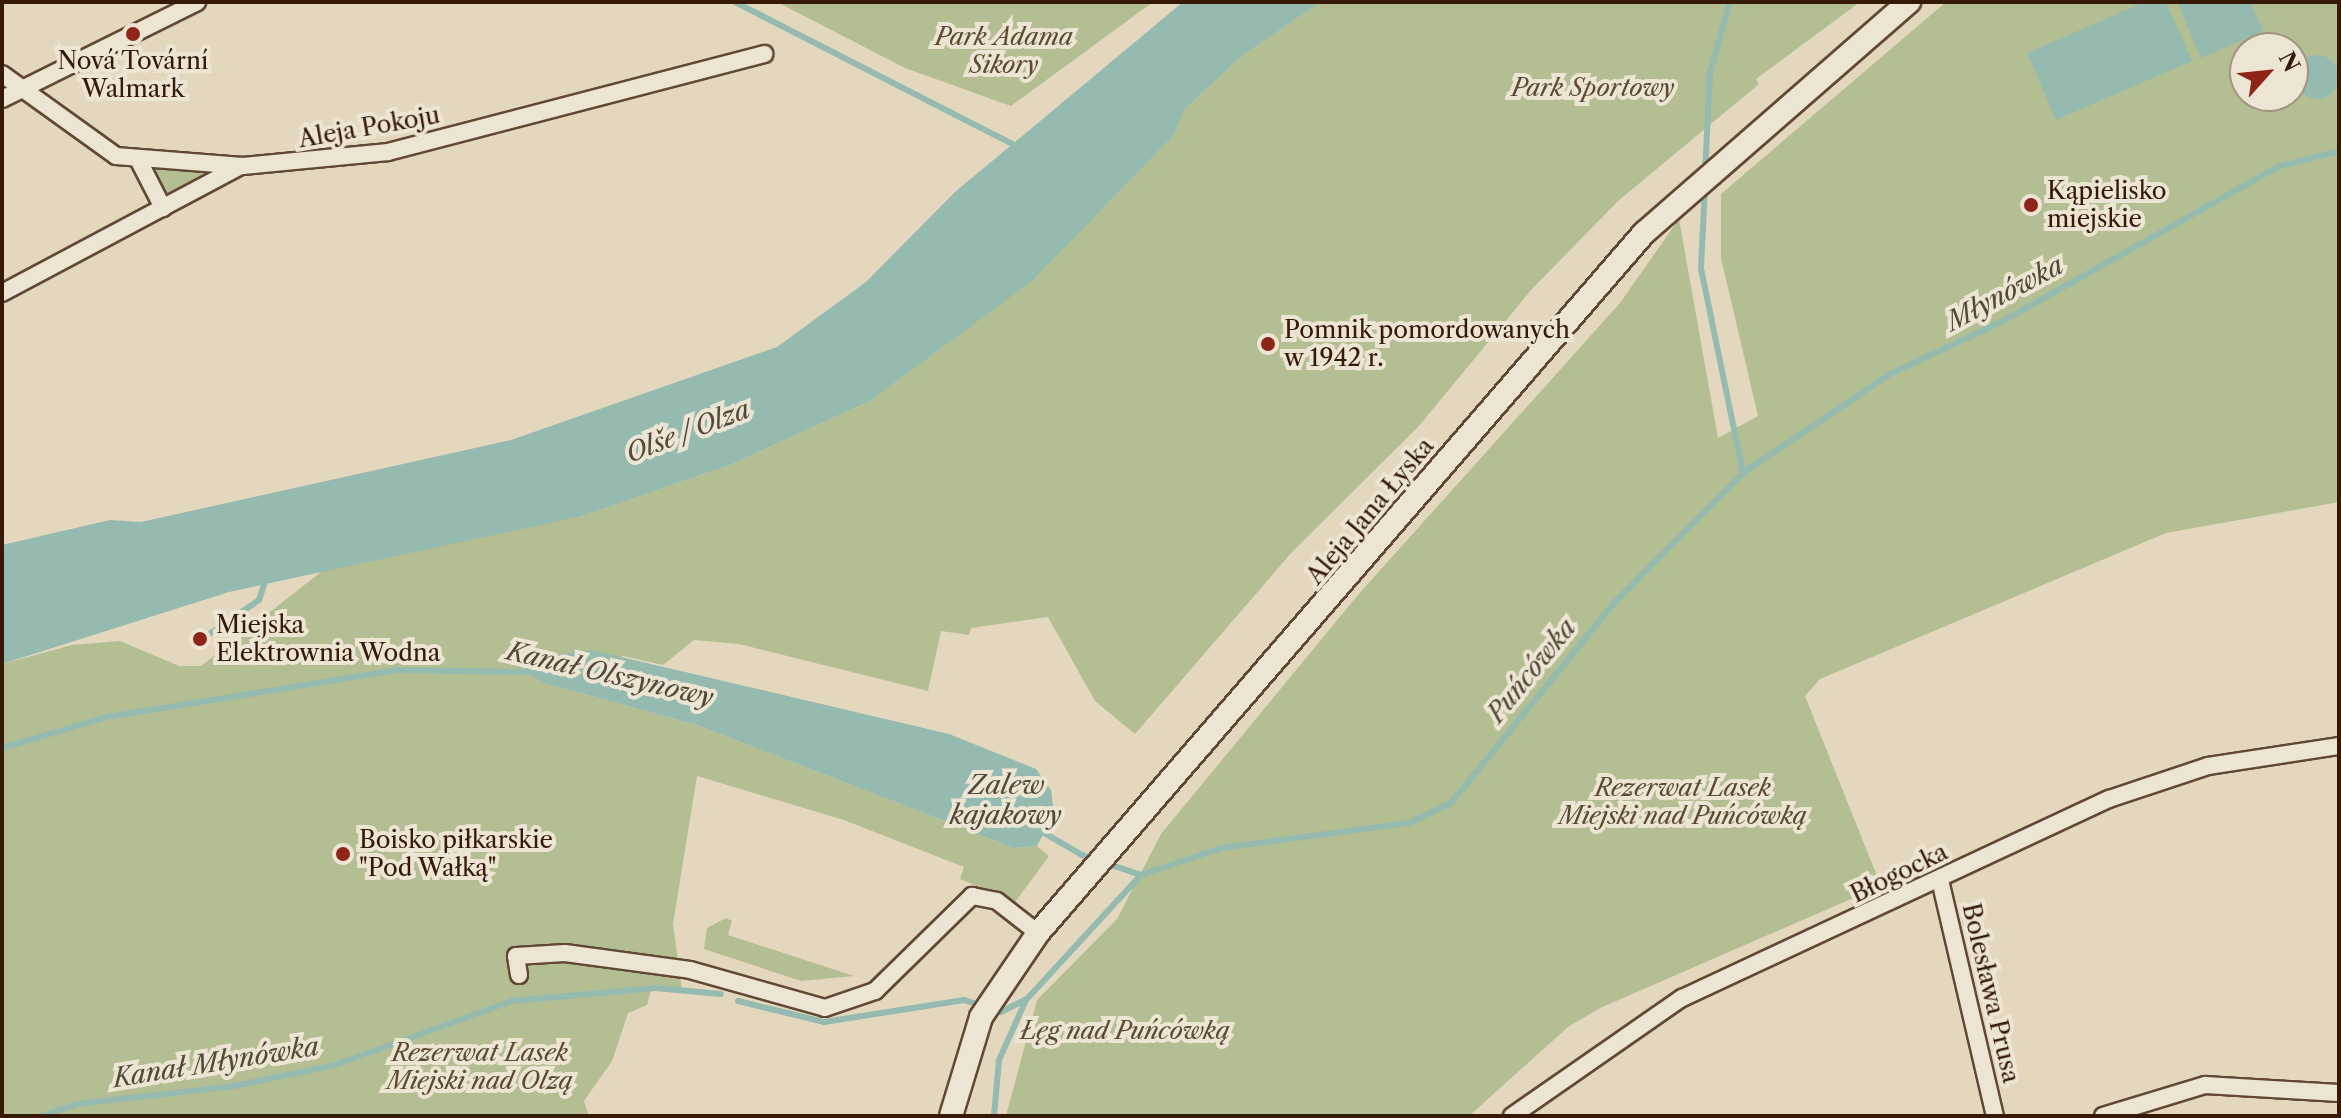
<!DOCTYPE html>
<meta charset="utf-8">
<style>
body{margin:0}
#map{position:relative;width:2341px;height:1118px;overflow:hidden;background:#e3d7bd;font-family:"Libre Caslon Text",serif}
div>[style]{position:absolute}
.green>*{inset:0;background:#b3be92}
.water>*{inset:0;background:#95bab0}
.round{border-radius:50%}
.stream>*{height:6px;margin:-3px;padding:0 3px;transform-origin:3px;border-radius:3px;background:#95bab0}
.roads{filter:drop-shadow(2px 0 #624834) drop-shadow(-2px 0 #624834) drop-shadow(0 2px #624834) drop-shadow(0 -2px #624834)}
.street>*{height:16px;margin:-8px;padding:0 8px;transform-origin:8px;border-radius:8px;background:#ede5d4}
.secondary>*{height:22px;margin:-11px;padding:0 11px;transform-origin:11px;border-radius:11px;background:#ede5d4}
.dots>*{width:22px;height:22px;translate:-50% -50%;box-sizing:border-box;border:4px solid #ede5d4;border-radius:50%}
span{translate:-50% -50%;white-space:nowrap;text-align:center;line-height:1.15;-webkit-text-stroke:8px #ede5d4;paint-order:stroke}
.park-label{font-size:24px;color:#5c4b31;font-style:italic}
.poi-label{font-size:24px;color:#371907}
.left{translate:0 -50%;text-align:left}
.street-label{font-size:24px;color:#371907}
.water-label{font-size:26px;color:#53493a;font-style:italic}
.frame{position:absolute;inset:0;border:4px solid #371907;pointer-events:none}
.north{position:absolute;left:2229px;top:32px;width:80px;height:80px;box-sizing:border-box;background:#ede5d4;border:2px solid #a49382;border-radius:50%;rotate:63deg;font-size:22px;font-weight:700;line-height:32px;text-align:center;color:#371907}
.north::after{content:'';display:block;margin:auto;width:28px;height:36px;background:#8f2418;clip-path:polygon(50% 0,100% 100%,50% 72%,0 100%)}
</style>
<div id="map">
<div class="green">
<div style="clip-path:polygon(777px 2px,1153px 2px,1011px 106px,905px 68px)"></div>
<div style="clip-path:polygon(1321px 2px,1860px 2px,1756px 79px,1759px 84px,1618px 201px,1532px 289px,1418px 427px,1292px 552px,1135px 734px,1095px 701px,1048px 617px,971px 628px,969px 635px,941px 631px,928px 691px,739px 644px,694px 640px,663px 665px,623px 656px,544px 683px,697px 725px,1014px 848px,1037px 846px,1049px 856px,1015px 902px,960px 879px,964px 867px,844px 820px,697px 776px,673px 924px,682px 990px,652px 987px,647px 1005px,628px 1013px,612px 1061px,584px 1101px,589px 1116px,2px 1116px,2px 664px,72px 645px,120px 641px,179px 666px,201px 666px,326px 568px,582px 516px,730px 465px,870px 401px,1032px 280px,1175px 134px,1184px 110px,1243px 55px)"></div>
<div style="clip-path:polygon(evenodd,1946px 2px,2339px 2px,2339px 502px,2166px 533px,1820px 679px,1805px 696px,1881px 886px,1600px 1008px,1568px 1027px,1469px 1116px,1006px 1116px,1037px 1000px,1117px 919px,1161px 834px,1357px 596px,1620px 303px,1679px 219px,1718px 438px,1758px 416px,1721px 258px,1721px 194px,1946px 2px,2245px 48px,2293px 48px,2293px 96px,2245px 96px,2245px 48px)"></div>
<div style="clip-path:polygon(152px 169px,205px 170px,208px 175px,166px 196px)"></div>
<div style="clip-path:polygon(726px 918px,732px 921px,728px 935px,854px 976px,801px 981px,704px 949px,707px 928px)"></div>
</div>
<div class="water">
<div style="clip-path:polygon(1183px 2px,1321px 2px,1243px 55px,1184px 110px,1175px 134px,1033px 280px,870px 401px,730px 465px,582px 516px,229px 592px,2px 664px,2px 545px,110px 520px,141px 522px,511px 440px,777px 347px,866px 282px,955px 192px)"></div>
<div style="clip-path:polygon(2145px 2px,2166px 2px,2192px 61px,2056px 120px,2027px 53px)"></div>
<div style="clip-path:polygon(2177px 2px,2251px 2px,2263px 31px,2201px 58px)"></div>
<div class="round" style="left:2295px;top:55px;width:44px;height:44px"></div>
<div style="clip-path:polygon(591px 650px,949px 734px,1036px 769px,1051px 790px,1054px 813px,1037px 846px,1014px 848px,697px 725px,544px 683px,524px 670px,553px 655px)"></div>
</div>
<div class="stream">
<div style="left:735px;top:2px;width:320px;rotate:27.1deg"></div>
<div style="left:1705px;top:172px;width:100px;rotate:-87.1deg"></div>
<div style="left:1710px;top:72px;width:73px;rotate:-74.1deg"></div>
<div style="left:1743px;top:473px;width:177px;rotate:-34deg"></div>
<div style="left:1890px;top:374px;width:125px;rotate:-25.1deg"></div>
<div style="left:2003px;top:321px;width:314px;rotate:-29.3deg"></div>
<div style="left:2277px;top:167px;width:64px;rotate:-14.5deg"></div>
<div style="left:198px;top:642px;width:74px;rotate:-34.5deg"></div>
<div style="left:259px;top:600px;width:22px;rotate:-72deg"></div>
<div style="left:2px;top:748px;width:109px;rotate:-16.4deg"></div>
<div style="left:107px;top:717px;width:294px;rotate:-9.2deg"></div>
<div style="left:397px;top:670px;width:133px;rotate:0.9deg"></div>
<div style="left:1039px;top:830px;width:50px;rotate:30.2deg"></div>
<div style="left:1082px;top:855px;width:62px;rotate:18.7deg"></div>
<div style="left:738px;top:1001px;width:89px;rotate:13.7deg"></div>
<div style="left:824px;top:1022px;width:142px;rotate:-8.9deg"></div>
<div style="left:964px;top:1000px;width:39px;rotate:18deg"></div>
<div style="left:1001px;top:1012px;width:27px;rotate:-27deg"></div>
<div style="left:42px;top:1116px;width:37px;rotate:-19deg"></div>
<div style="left:77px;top:1104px;width:158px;rotate:-6.5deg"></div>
<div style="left:234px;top:1086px;width:103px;rotate:-11.7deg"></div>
<div style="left:335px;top:1065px;width:188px;rotate:-19.9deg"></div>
<div style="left:512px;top:1001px;width:144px;rotate:-5.2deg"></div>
<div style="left:655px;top:988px;width:66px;rotate:5.2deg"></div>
<div style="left:994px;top:1116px;width:56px;rotate:-84.9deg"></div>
<div style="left:999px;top:1060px;width:66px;rotate:-65.8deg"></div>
<div style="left:1026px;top:1000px;width:170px;rotate:-47.4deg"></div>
<div style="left:1141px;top:875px;width:84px;rotate:-18.6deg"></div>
<div style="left:1221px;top:848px;width:190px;rotate:-7.6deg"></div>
<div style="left:1409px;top:823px;width:47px;rotate:-25.5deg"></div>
<div style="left:1451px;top:803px;width:261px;rotate:-50.8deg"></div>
<div style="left:1616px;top:601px;width:180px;rotate:-45.2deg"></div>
<div style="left:1743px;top:473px;width:209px;rotate:-101.6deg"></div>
<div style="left:1701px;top:268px;width:81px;rotate:-87.2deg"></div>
</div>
<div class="roads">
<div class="street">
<div style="left:2px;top:74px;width:140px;rotate:35.7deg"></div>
<div style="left:116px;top:156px;width:127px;rotate:4.5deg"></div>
<div style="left:243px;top:166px;width:146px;rotate:-5.5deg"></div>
<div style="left:388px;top:152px;width:389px;rotate:-14.6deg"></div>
<div style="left:2px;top:99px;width:218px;rotate:-26.4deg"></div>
<div style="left:139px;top:161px;width:53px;rotate:62.9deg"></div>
<div style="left:2px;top:293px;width:271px;rotate:-28deg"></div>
<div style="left:1940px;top:880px;width:242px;rotate:76.9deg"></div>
<div style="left:519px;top:975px;width:19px;rotate:-99deg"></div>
<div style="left:516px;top:956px;width:49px;rotate:-3.5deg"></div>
<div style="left:565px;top:953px;width:126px;rotate:7.7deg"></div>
<div style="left:690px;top:970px;width:140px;rotate:15.7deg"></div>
<div style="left:825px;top:1008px;width:53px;rotate:-18.8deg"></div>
<div style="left:875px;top:991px;width:136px;rotate:-44.4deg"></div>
<div style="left:972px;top:896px;width:25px;rotate:11deg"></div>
<div style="left:997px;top:901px;width:52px;rotate:38deg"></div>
<div style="left:1512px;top:1116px;width:207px;rotate:-34.8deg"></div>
<div style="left:1682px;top:998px;width:471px;rotate:-25deg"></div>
<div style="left:2109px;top:799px;width:104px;rotate:-18.4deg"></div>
<div style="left:2208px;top:766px;width:133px;rotate:-8.7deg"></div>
<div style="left:2103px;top:1116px;width:107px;rotate:-16.9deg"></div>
<div style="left:2205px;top:1085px;width:134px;rotate:3.4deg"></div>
</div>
<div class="secondary">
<div style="left:951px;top:1116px;width:103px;rotate:-73.1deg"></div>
<div style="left:981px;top:1017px;width:102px;rotate:-55.8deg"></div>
<div style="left:1038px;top:933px;width:926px;rotate:-49.12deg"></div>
<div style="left:1644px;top:233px;width:352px;rotate:-41.1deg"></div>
</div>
</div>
<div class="dots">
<div style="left:133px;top:34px;background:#8f2418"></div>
<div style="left:2031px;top:205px;background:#8f2418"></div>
<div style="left:1268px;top:344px;background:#8f2418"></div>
<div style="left:200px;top:639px;background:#8f2418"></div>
<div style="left:343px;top:854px;background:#8f2418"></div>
</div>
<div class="park-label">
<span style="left:1004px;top:51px">Park Adama<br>Sikory</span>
<span style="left:1593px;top:88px">Park Sportowy</span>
<span style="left:1683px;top:802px">Rezerwat Lasek<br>Miejski nad Puńcówką</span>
<span style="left:1125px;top:1031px">Łęg nad Puńcówką</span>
<span style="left:480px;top:1067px">Rezerwat Lasek<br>Miejski nad Olzą</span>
</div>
<div class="poi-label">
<span style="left:133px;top:75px">Nová Tovární<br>Walmark</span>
<span class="left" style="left:2047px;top:205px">Kąpielisko<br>miejskie</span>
<span class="left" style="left:1284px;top:344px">Pomnik pomordowanych<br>w 1942 r.</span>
<span class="left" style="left:216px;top:639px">Miejska<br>Elektrownia Wodna</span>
<span class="left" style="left:359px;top:854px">Boisko piłkarskie<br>"Pod Wałką"</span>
</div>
<div class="street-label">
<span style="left:369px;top:127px;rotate:-10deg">Aleja Pokoju</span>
<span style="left:1370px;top:511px;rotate:-50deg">Aleja Jana Łyska</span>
<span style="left:1899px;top:873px;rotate:-26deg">Błogocka</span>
<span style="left:1991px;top:993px;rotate:77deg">Bolesława Prusa</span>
</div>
<div class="water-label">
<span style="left:2005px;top:294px;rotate:-28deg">Młynówka</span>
<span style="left:688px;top:432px;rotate:-21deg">Olše / Olza</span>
<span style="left:1532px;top:671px;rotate:-51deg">Puńcówka</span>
<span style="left:610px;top:675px;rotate:13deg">Kanał Olszynowy</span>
<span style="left:1006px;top:801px">Zalew<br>kajakowy</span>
<span style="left:216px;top:1063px;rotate:-9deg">Kanał Młynówka</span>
</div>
<div class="frame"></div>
<div class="north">N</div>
</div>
